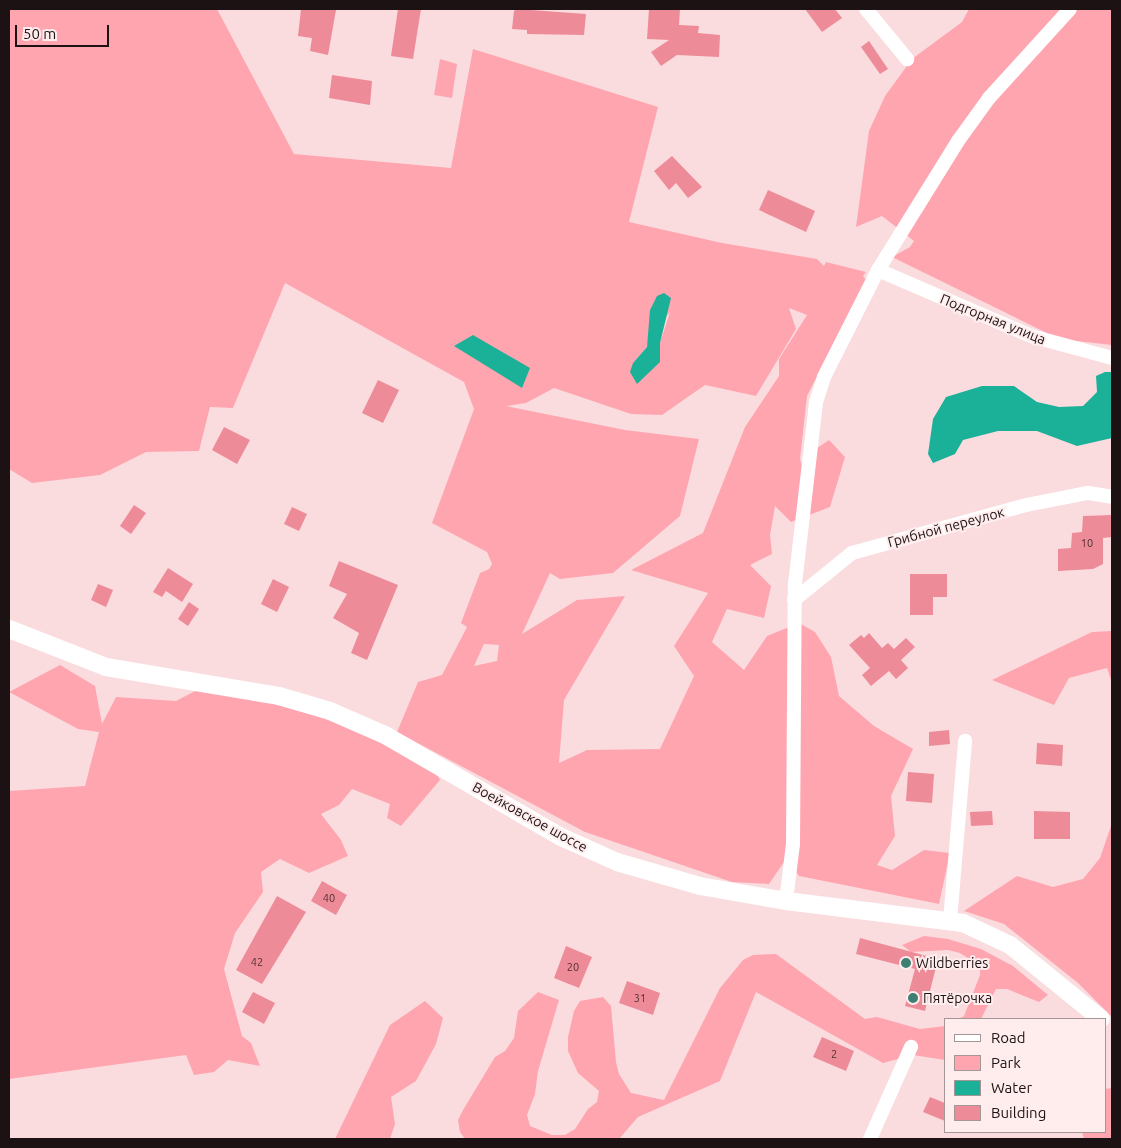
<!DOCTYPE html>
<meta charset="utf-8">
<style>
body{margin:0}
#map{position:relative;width:1121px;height:1148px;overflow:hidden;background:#fadcdf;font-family:Ubuntu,sans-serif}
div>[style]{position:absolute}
.green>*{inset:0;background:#ffa5b0}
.water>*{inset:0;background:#1bb098}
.building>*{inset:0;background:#ee8b98}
.minor>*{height:14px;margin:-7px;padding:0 7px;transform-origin:7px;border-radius:7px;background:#fff}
.tertiary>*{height:18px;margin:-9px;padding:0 9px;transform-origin:9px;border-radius:9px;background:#fff}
.dots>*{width:14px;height:14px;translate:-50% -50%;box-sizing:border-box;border:2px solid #ffedee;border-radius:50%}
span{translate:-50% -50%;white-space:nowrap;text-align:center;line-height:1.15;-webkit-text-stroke:4px #ffedee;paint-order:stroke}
.number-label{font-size:11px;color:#503034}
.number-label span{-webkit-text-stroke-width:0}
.street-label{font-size:14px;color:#1c1213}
.poi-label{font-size:14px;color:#1c1213}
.left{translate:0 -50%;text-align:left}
.frame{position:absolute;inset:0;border:10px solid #1c1213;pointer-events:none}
.legend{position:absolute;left:944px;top:1018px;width:162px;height:115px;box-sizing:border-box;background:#ffedee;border:1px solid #a49596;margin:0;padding:6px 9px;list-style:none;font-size:15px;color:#1c1213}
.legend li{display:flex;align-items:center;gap:10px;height:25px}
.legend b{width:25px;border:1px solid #a49596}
.scale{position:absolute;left:15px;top:25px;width:94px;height:22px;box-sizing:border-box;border:2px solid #1c1213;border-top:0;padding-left:6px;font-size:15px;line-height:18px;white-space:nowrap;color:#1c1213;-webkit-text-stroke:4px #ffedee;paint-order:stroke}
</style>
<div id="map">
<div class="green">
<div style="clip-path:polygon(evenodd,9px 9px,217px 9px,294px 154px,451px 168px,473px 49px,658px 107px,629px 222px,722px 243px,817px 259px,824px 266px,826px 262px,866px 272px,863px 276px,866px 280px,807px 396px,800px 459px,803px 470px,807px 455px,829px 440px,845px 457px,830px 507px,791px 522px,775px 506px,770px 535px,772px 554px,750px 565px,771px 586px,764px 618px,727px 609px,712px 642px,744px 670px,767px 636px,799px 623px,815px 632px,831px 657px,839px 696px,874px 726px,913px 749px,891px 796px,895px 836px,877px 865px,892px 870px,924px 850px,950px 853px,939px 904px,799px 876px,786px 859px,769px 884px,732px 882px,585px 832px,397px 732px,418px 682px,442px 675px,467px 627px,461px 623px,480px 573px,489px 569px,492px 564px,487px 552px,432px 523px,474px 409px,464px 382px,285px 283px,233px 408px,210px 407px,199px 451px,146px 452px,100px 475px,32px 483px,9px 469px,9px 9px,789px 308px,807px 315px,779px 359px,779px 376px,745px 427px,703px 533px,631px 570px,708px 593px,674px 646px,694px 676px,660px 749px,587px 750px,559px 763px,564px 700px,625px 596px,577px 600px,522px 634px,550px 573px,560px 579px,613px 573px,680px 516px,699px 439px,625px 430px,506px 406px,526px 403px,554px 388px,631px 414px,662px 415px,705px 385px,756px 396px,796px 329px,789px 308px,9px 9px,670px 312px,660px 343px,660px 362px,633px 363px,647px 347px,649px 337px,670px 312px,9px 9px,484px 644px,499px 645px,497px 661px,474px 666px,484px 644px)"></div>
<div style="clip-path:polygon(969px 9px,1112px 9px,1112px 345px,1059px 339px,892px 257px,910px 247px,914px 241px,882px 216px,856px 227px,869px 131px,885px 96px,912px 59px,962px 22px)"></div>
<div style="clip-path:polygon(440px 59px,457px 64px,452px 98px,434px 95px)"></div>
<div style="clip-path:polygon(1112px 631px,1112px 683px,1107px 668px,1069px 678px,1054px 705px,992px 680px,1092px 632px)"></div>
<div style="clip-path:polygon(60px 665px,95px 686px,102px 724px,116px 697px,176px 701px,197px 690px,267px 700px,359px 728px,435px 771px,440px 780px,401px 826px,387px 818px,390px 804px,352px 789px,339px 805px,321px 814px,341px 840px,348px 856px,309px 873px,280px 859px,261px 872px,263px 892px,235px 933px,224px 969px,242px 1036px,251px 1043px,260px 1066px,228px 1060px,214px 1072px,194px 1075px,186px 1055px,9px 1079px,9px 791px,85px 786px,99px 732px,78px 729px,9px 692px)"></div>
<div style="clip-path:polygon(1112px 823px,1112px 1017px,1078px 983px,1004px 924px,964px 911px,1017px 876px,1053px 887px,1083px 879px,1100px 858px)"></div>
<div style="clip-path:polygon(924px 936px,948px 939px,981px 949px,1013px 966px,1048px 995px,1039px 1002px,1007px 989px,996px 989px,981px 1019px,959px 1019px,964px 1016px,980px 975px,980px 966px,960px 953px,948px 950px,911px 952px,902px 945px)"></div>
<div style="clip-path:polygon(776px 954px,865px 1019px,877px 1017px,920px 1029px,945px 1026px,945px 1060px,913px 1055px,883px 1063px,756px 992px,720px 1081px,638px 1117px,619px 1139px,465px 1139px,460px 1132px,458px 1120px,463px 1110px,495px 1057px,505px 1051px,514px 1038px,518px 1011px,538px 992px,559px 1000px,538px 1071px,535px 1094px,527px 1115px,530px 1126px,552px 1135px,565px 1135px,575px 1129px,588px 1109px,597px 1102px,599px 1091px,578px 1073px,568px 1051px,568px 1037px,574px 1011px,580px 1001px,603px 997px,611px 1006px,616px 1062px,619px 1074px,631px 1093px,664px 1100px,720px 988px,743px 960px,753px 955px)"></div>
<div style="clip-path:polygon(425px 1001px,443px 1018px,436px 1044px,416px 1081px,391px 1097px,395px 1124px,390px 1139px,335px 1139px,390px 1025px)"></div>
<div style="clip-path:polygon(1112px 1088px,1112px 1139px,1084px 1139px,1082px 1132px,1105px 1132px,1105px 1089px)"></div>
</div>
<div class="water">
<div style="clip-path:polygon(664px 293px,671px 298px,660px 343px,660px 362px,637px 384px,630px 372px,633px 363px,647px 347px,650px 310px,657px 296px)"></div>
<div style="clip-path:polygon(473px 335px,530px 368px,522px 388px,454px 346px)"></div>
<div style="clip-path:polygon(1105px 372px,1112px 372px,1112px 438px,1077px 446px,1037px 431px,998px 431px,963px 440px,955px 454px,933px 463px,928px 454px,933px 419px,946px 397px,982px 386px,1014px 386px,1037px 402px,1059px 407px,1083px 406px,1097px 392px,1096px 376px)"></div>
</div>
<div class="building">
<div style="clip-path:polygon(301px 9px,336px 10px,328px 55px,310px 51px,312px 38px,298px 36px)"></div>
<div style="clip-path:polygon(398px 9px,421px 9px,413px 59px,391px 56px)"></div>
<div style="clip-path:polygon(517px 9px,586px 14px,584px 35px,527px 34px,527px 30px,512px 29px,514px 11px)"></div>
<div style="clip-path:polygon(649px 9px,680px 9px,679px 25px,699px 26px,698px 33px,720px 35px,719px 57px,677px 55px,661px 66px,651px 52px,669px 40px,647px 39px)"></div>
<div style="clip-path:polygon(805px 9px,835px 9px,842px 18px,822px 32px)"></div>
<div style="clip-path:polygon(869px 41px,888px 69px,880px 74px,861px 47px)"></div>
<div style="clip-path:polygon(332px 75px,372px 81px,370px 105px,329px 98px)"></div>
<div style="clip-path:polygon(672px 156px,702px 187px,688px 198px,676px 183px,669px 190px,654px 171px)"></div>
<div style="clip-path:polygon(768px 190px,815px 211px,806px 232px,759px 210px)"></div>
<div style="clip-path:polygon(378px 380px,399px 390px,383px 423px,362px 413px)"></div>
<div style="clip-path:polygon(224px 427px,250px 440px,237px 464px,212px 450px)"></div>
<div style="clip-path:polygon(134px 505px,146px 513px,131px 534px,120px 526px)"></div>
<div style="clip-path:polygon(292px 507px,307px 514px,299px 531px,284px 524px)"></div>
<div style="clip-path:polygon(1112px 515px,1112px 537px,1103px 538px,1103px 564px,1093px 569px,1058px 571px,1058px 549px,1071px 548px,1072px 533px,1082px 532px,1083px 516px)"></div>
<div style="clip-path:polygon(339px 561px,398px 585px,367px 660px,351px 653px,359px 633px,333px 618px,347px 594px,329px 586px)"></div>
<div style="clip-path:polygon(168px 568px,193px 584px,182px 602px,166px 591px,162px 597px,153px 592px)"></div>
<div style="clip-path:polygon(910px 574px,947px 574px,947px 597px,933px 597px,933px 615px,910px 615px)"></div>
<div style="clip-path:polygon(273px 579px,289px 587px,277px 612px,261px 604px)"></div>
<div style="clip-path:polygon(98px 584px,113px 590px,106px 607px,91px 600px)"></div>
<div style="clip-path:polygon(189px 602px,199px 609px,188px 626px,178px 619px)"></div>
<div style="clip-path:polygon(869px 633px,882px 648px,888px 643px,894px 649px,906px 638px,915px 647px,901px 660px,908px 668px,896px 679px,889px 671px,871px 686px,862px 675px,870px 668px,849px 645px,861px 635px,864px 638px)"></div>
<div style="clip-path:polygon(949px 730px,950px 744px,929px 746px,929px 732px)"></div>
<div style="clip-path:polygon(1037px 743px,1063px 745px,1062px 766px,1036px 764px)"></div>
<div style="clip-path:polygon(908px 772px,934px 774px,932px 803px,906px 801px)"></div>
<div style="clip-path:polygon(992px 811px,993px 825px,971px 826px,970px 812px)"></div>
<div style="clip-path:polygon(1034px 811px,1070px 812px,1070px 839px,1034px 839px)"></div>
<div style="clip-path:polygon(322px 881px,347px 895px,336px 915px,311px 901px)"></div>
<div style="clip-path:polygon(277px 896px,306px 912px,262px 984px,236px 970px)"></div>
<div style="clip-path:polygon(860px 938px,938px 959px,925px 1011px,905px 1006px,915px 969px,856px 954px)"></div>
<div style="clip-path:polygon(566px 946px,592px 957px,579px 988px,554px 978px)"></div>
<div style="clip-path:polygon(627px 981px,660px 993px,653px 1015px,619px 1003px)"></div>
<div style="clip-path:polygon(253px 992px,275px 1003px,264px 1024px,242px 1012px)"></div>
<div style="clip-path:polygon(822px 1037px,854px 1051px,846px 1071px,813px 1057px)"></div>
<div style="clip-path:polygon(930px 1097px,945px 1103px,945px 1121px,923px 1112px)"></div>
</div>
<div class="minor">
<div style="left:866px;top:9px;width:65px;rotate:50.6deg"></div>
<div style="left:878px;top:270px;width:167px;rotate:23.3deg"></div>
<div style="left:1031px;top:336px;width:84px;rotate:15.2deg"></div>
<div style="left:794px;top:600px;width:75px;rotate:-39deg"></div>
<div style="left:852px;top:553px;width:180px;rotate:-15.4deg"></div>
<div style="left:1026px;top:505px;width:63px;rotate:-11deg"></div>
<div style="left:1088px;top:493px;width:24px;rotate:9deg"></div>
<div style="left:786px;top:901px;width:57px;rotate:-83deg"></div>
<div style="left:793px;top:844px;width:260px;rotate:-89.6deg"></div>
<div style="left:795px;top:584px;width:183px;rotate:-83.4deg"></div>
<div style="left:816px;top:402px;width:26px;rotate:-72deg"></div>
<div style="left:824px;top:377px;width:120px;rotate:-63.2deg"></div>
<div style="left:878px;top:270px;width:152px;rotate:-58.2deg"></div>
<div style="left:958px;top:141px;width:53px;rotate:-54.2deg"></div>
<div style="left:989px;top:98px;width:120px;rotate:-47.7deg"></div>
<div style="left:950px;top:921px;width:181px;rotate:-85.2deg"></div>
<div style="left:870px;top:1139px;width:101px;rotate:-66deg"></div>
</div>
<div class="tertiary">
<div style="left:9px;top:629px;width:104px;rotate:21.4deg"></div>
<div style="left:106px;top:667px;width:175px;rotate:9.5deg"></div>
<div style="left:279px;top:696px;width:53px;rotate:16.4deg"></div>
<div style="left:330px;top:711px;width:60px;rotate:23.6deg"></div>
<div style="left:385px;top:735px;width:201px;rotate:30.1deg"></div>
<div style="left:559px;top:836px;width:64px;rotate:24.1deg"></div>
<div style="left:617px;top:862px;width:86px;rotate:16.1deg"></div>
<div style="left:700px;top:886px;width:87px;rotate:9.9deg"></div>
<div style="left:786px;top:901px;width:178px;rotate:7.1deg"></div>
<div style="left:963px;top:923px;width:52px;rotate:25.1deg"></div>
<div style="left:1010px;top:945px;width:117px;rotate:39.1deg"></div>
</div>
<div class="dots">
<div style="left:906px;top:963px;background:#3d7f71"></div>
<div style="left:913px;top:998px;background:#3d7f71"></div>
</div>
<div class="number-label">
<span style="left:1087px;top:543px">10</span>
<span style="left:329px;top:898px">40</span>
<span style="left:257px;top:962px">42</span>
<span style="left:573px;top:967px">20</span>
<span style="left:640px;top:998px">31</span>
<span style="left:834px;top:1054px">2</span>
</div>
<div class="street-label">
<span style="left:993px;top:319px;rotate:22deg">Подгорная улица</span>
<span style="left:946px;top:527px;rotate:-15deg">Грибной переулок</span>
<span style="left:530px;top:817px;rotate:29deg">Воейковское шоссе</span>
</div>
<div class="poi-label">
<span class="left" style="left:916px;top:963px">Wildberries</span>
<span class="left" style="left:923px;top:998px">Пятёрочка</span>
</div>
<div class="frame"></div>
<ul class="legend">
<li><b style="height:6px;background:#fff"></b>Road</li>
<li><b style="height:14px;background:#ffa5b0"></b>Park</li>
<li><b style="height:14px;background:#1bb098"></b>Water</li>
<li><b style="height:14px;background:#ee8b98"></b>Building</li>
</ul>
<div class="scale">50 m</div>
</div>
